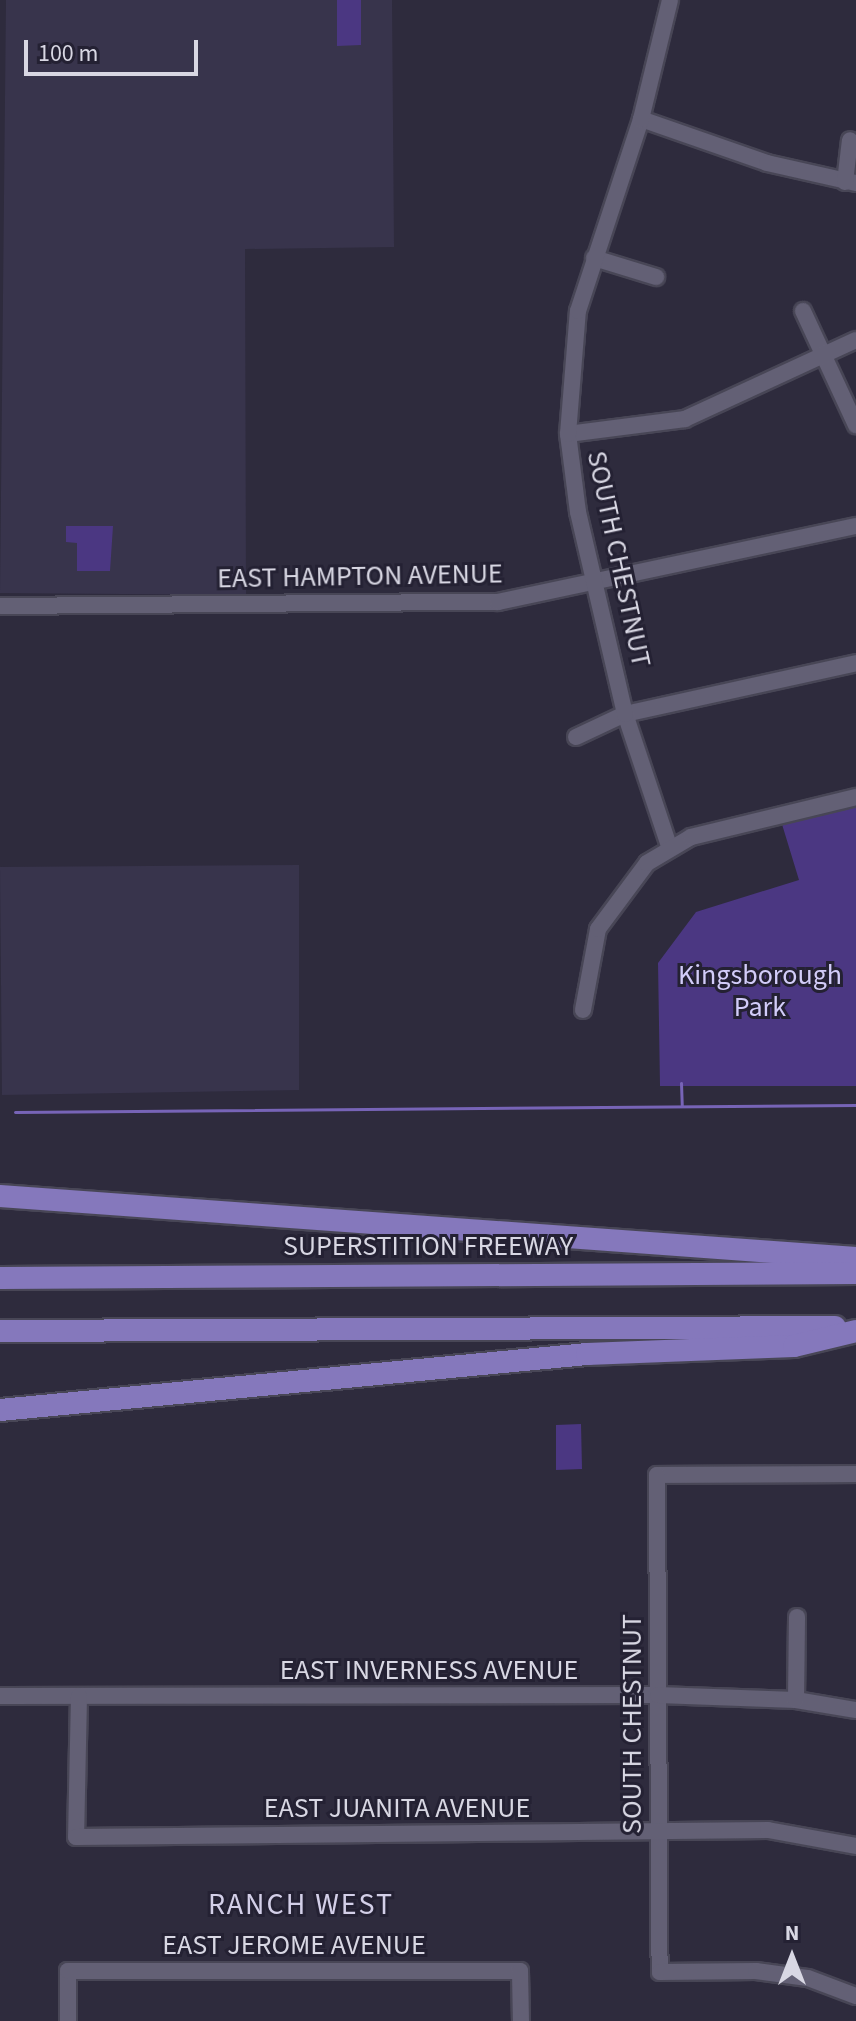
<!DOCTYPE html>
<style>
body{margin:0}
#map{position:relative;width:856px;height:2021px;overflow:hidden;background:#2e2b3d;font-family:"Source Sans 3",sans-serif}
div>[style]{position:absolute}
.built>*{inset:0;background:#38344c}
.green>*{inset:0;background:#4b3782}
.stream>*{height:3px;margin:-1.5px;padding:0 1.5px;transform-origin:1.5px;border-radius:1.5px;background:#7764b7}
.roads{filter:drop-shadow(2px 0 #484656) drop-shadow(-2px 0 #484656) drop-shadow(0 2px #484656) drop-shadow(0 -2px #484656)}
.minor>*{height:16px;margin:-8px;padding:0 8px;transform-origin:8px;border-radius:8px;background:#636075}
.highway>*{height:22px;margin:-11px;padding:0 11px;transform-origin:11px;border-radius:11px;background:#8578bc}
span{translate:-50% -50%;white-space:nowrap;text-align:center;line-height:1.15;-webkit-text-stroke:6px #242133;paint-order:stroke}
.street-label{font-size:28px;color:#d8d7e3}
.park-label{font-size:28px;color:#d2ccf9}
.neighbourhood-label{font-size:30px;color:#d3cfe8;letter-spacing:2px}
.north{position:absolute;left:752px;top:1917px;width:80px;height:80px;-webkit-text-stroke:6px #242133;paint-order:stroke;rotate:0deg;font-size:22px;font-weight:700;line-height:32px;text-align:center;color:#d8d7e3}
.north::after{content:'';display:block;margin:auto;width:28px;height:36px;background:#d8d7e3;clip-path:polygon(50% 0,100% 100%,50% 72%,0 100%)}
.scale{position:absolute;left:24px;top:40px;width:174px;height:36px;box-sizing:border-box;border:4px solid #d8d7e3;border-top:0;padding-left:10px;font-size:24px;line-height:28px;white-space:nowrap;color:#d8d7e3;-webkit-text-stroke:6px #242133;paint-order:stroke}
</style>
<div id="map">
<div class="built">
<div style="clip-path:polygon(6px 0,392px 0,394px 247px,245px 249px,246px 595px,0 593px)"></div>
<div style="clip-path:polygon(299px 865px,299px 1090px,2px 1095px,0 867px)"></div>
</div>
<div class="green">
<div style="clip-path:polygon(337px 0,361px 0,361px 45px,337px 46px)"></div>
<div style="clip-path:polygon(66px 526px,113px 526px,110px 571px,77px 571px,77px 543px,66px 542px)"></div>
<div style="clip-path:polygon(856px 805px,856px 1086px,660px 1086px,658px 963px,696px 912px,799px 880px,781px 821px)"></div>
<div style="clip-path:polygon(581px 1424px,582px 1469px,556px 1470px,556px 1425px)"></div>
</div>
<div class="stream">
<div style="left:681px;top:1083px;width:23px;rotate:88deg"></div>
<div style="left:15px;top:1112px;width:841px;rotate:-0.48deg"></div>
</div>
<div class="roads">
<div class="minor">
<div style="left:641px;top:119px;width:133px;rotate:19.2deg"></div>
<div style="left:767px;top:163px;width:91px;rotate:12.7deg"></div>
<div style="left:845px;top:182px;width:42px;rotate:-83.2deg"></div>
<div style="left:594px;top:258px;width:65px;rotate:17deg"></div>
<div style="left:803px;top:311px;width:126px;rotate:65.1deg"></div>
<div style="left:568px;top:434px;width:118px;rotate:-7.3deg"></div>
<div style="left:685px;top:419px;width:188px;rotate:-24.8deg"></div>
<div style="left:0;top:606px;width:498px;rotate:-0.5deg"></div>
<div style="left:498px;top:602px;width:366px;rotate:-12deg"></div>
<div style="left:576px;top:737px;width:54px;rotate:-25.1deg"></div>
<div style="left:625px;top:714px;width:237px;rotate:-12.4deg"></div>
<div style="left:669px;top:846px;width:139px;rotate:-108.4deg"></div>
<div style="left:625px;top:714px;width:207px;rotate:-103.1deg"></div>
<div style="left:578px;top:512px;width:79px;rotate:-97.3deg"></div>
<div style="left:568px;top:434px;width:123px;rotate:-85.4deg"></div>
<div style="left:578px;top:311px;width:202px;rotate:-71.8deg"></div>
<div style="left:641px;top:119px;width:122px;rotate:-76.3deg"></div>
<div style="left:583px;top:1010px;width:82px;rotate:-79.5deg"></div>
<div style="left:598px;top:929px;width:82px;rotate:-53.4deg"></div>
<div style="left:647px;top:863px;width:51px;rotate:-30.6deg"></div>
<div style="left:691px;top:837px;width:170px;rotate:-13.6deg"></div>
<div style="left:856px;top:1474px;width:199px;rotate:179.7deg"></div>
<div style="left:657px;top:1475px;width:497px;rotate:89.7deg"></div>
<div style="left:660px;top:1972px;width:96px;rotate:-0.6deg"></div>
<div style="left:756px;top:1971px;width:52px;rotate:7.7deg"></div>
<div style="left:808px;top:1978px;width:51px;rotate:20.6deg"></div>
<div style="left:0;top:1696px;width:658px;rotate:-0.09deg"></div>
<div style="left:658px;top:1695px;width:138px;rotate:2.1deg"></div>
<div style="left:796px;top:1700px;width:61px;rotate:9.5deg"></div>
<div style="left:79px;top:1696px;width:141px;rotate:91.2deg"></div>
<div style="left:76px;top:1837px;width:692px;rotate:-0.58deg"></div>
<div style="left:768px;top:1830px;width:89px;rotate:10.3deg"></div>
<div style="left:796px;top:1700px;width:83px;rotate:-89.3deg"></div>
<div style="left:68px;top:2021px;width:50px;rotate:-90deg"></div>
<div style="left:68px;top:1971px;width:452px"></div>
<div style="left:520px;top:1971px;width:50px;rotate:88.9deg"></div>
</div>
<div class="highway">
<div style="left:0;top:1196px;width:858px;rotate:4.14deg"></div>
<div style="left:0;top:1278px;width:856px;rotate:-0.33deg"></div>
<div style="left:0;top:1331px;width:835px;rotate:-0.27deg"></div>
<div style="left:0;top:1410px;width:590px;rotate:-5.45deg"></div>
<div style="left:587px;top:1354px;width:207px;rotate:-2.2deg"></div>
<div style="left:794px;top:1346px;width:64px;rotate:-13.6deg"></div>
</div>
</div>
<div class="street-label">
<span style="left:619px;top:559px;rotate:78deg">SOUTH CHESTNUT</span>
<span style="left:360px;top:576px;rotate:-1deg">EAST HAMPTON AVENUE</span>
<span style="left:428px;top:1246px">SUPERSTITION FREEWAY</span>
<span style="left:429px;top:1670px">EAST INVERNESS AVENUE</span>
<span style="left:632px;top:1724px;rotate:-90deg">SOUTH CHESTNUT</span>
<span style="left:397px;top:1808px">EAST JUANITA AVENUE</span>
<span style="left:294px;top:1945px">EAST JEROME AVENUE</span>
</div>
<div class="park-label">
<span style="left:760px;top:991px">Kingsborough<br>Park</span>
</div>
<div class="neighbourhood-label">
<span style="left:301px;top:1905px">RANCH WEST</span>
</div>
<div class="north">N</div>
<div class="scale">100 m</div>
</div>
